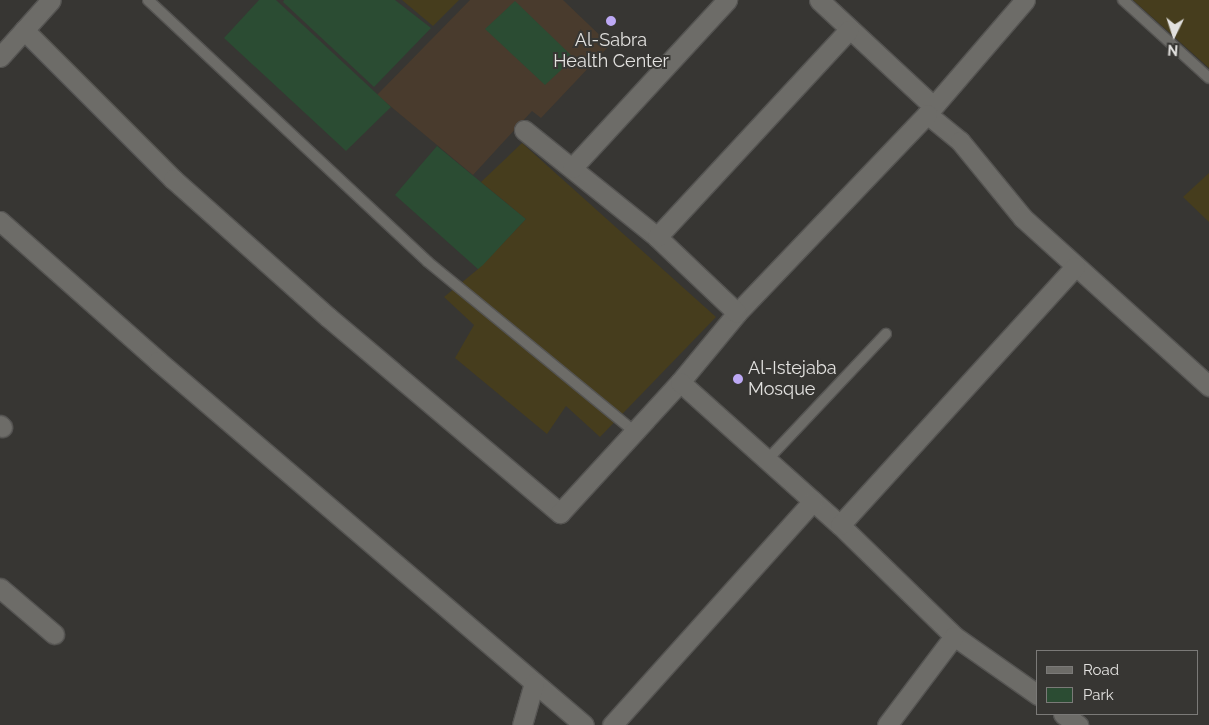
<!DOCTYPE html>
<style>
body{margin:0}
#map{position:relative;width:1209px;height:725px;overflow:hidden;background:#373633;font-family:Raleway,sans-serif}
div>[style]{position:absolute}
.education>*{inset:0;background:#493b2d}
.green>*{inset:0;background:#2b4c33}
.sand>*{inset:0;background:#463d1d}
.roads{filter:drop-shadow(1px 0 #555452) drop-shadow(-1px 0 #555452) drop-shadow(0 1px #555452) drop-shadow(0 -1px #555452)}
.lane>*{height:10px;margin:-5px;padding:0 5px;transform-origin:5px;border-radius:5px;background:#6d6c68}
.street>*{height:19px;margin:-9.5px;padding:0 9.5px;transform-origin:9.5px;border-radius:9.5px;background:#6d6c68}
.dots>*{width:14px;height:14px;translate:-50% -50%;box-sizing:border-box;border:2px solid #373633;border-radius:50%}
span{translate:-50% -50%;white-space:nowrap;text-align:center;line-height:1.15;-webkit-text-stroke:4px #373633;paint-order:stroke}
.poi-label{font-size:18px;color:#e2e1df}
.left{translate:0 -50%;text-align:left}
.legend{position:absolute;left:1036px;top:650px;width:162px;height:65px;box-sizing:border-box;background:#373633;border:1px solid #7b7a78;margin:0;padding:6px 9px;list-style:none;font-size:15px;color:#e2e1df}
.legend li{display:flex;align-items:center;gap:10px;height:25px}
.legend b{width:25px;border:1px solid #7b7a78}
.north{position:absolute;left:1149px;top:10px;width:50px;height:50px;-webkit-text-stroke:4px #373633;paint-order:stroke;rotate:184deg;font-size:14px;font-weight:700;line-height:20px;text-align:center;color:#e2e1df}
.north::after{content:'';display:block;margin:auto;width:18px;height:22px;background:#e2e1df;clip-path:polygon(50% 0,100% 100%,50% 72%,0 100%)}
</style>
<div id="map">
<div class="education">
<div style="clip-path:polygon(470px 0,563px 0,610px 45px,541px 118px,532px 111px,473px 175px,377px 95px)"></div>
</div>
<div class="green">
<div style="clip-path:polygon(259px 0,276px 0,391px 107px,346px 151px,224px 38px)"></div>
<div style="clip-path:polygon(284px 0,395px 0,431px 28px,374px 87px,283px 2px)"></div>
<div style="clip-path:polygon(515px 1px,574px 58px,545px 85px,485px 29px)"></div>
<div style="clip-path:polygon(437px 146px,526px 219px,479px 270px,395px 195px)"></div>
</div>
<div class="sand">
<div style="clip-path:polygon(402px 0,459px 0,433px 26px)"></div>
<div style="clip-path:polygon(1133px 0,1209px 0,1209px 68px)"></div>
<div style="clip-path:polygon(522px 143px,716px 317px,600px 437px,566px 406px,547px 434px,455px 358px,474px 325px,444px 297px,483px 265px,526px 219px,481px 182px)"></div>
<div style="clip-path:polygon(1209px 173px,1209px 222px,1183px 197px)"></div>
</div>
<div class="roads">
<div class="lane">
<div style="left:148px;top:0;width:383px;rotate:43.1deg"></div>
<div style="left:428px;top:262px;width:268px;rotate:39.4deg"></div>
<div style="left:1123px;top:0;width:116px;rotate:42.2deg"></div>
<div style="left:768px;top:459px;width:172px;rotate:-46.7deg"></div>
</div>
<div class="street">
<div style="left:819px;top:0;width:156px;rotate:42.9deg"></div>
<div style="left:1025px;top:0;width:150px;rotate:130.7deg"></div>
<div style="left:927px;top:114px;width:43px;rotate:39.3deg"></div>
<div style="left:960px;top:141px;width:99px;rotate:50.7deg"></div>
<div style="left:1023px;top:218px;width:251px;rotate:42.1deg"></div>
<div style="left:24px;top:30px;width:211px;rotate:45deg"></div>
<div style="left:173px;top:179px;width:208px;rotate:41.7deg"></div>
<div style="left:328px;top:317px;width:304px;rotate:40.2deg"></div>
<div style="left:560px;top:513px;width:178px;rotate:-47.5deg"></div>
<div style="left:680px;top:382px;width:89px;rotate:-50.4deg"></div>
<div style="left:737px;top:313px;width:275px;rotate:-46.3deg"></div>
<div style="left:0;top:57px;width:76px;rotate:-48.2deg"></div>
<div style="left:524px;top:130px;width:171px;rotate:38.8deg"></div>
<div style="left:657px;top:237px;width:110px;rotate:43.5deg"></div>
<div style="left:572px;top:168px;width:229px;rotate:-47.3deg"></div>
<div style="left:0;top:221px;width:211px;rotate:41.5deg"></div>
<div style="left:158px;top:361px;width:560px;rotate:40.51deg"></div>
<div style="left:657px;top:237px;width:282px;rotate:-47.2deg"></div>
<div style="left:680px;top:382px;width:215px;rotate:41.8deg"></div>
<div style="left:840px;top:525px;width:159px;rotate:44.2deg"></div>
<div style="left:954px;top:636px;width:103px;rotate:35.1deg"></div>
<div style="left:0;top:425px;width:3px;rotate:45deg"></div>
<div style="left:840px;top:525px;width:349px;rotate:-47.7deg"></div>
<div style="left:0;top:588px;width:71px;rotate:40.4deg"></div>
<div style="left:1063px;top:714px;width:19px;rotate:36deg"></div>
<div style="left:522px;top:725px;width:44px;rotate:-74.1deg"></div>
<div style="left:612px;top:725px;width:301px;rotate:-48.1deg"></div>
<div style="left:887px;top:725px;width:111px;rotate:-53deg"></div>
</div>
</div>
<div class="dots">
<div style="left:611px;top:21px;background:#bda9f5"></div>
<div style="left:738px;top:379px;background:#bda9f5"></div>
</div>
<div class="poi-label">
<span style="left:611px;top:51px">Al-Sabra<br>Health Center</span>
<span class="left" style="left:748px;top:379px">Al-Istejaba<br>Mosque</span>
</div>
<ul class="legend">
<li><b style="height:6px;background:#6d6c68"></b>Road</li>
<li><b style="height:14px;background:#2b4c33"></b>Park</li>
</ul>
<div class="north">N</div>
</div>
